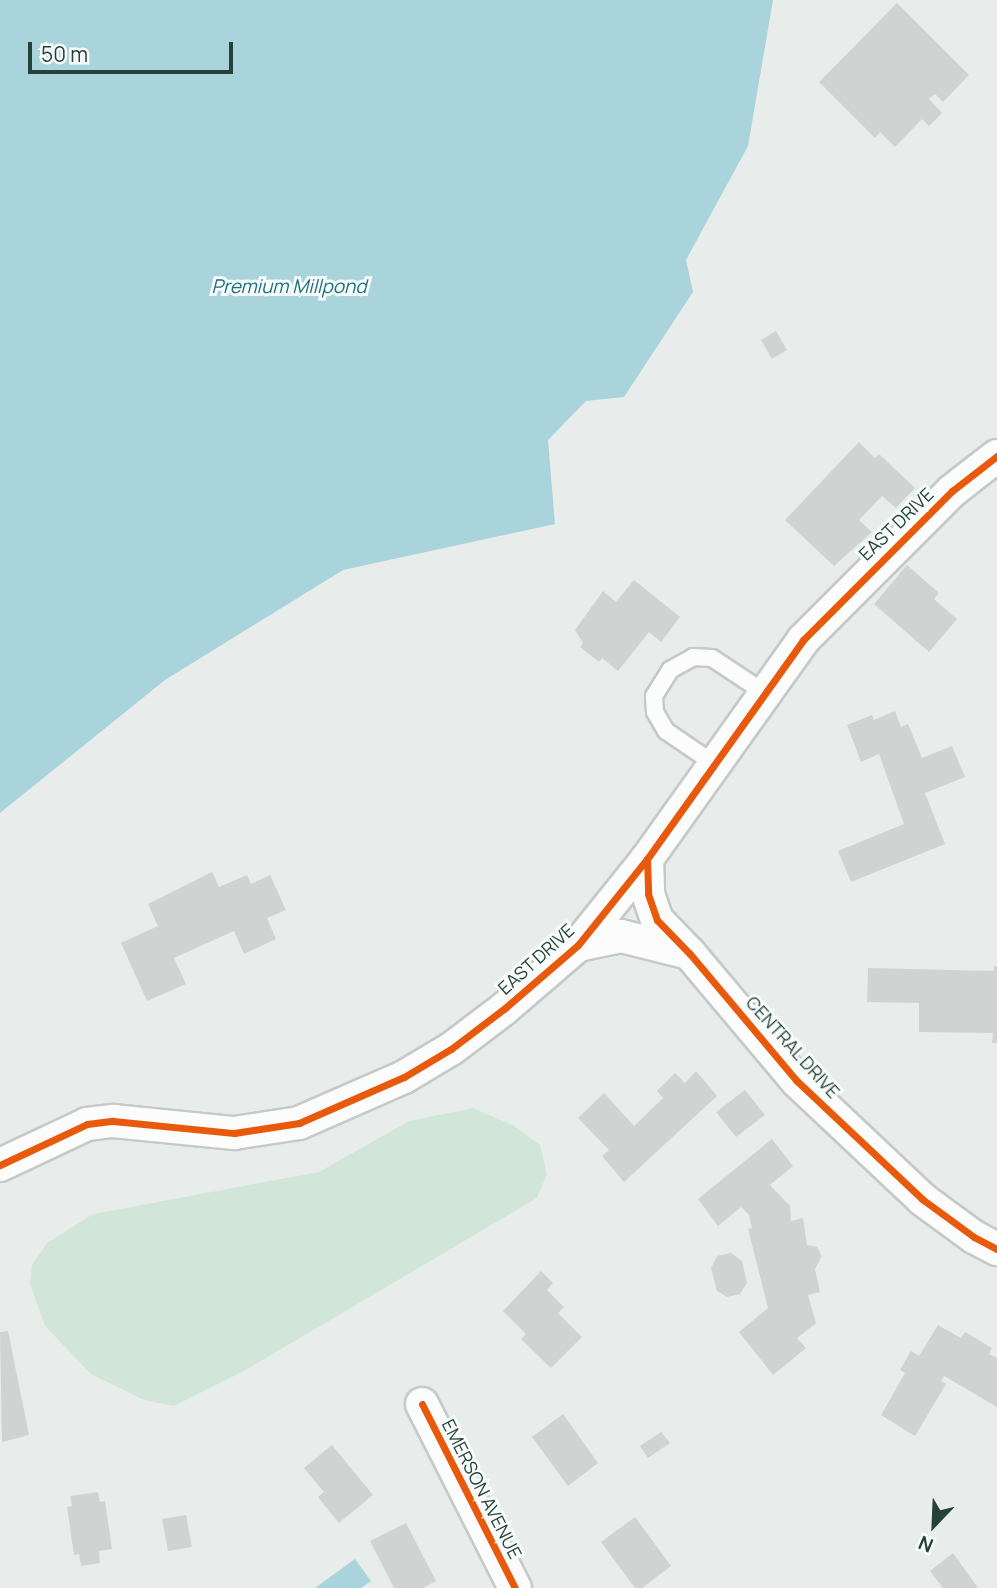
<!DOCTYPE html>
<style>
body{margin:0}
#map{position:relative;width:997px;height:1588px;overflow:hidden;background:#e8edeb;font-family:Manrope,sans-serif}
div>[style]{position:absolute}
.green>*{inset:0;background:#d1e6d8}
.water>*{inset:0;background:#a9d4db}
.building>*{inset:0;background:#cfd4d2}
.roads{filter:drop-shadow(2px 0 #c5cac8) drop-shadow(-2px 0 #c5cac8) drop-shadow(0 2px #c5cac8) drop-shadow(0 -2px #c5cac8)}
.lane>*{height:16px;margin:-8px;padding:0 8px;transform-origin:8px;border-radius:8px;background:#fcfcfc}
.street>*{height:32px;margin:-16px;padding:0 16px;transform-origin:16px;border-radius:16px;background:#fcfcfc}
.cycleway>*{height:7px;margin:-3.5px;padding:0 3.5px;transform-origin:3.5px;border-radius:3.5px;background:#e8590c}
span{translate:-50% -50%;white-space:nowrap;text-align:center;line-height:1.15;-webkit-text-stroke:6px #f7fbf9;paint-order:stroke}
.street-label{font-size:18px;color:#24423a}
.water-label{font-size:19px;color:#1c6f80;font-style:italic}
.north{position:absolute;left:899px;top:1490px;width:70px;height:70px;-webkit-text-stroke:5px #f7fbf9;paint-order:stroke;rotate:203deg;font-size:19px;font-weight:700;line-height:28px;text-align:center;color:#24423a}
.north::after{content:'';display:block;margin:auto;width:24px;height:32px;background:#24423a;clip-path:polygon(50% 0,100% 100%,50% 72%,0 100%)}
.scale{position:absolute;left:28px;top:42px;width:205px;height:32px;box-sizing:border-box;border:4px solid #24423a;border-top:0;padding-left:9px;font-size:21px;line-height:24px;white-space:nowrap;color:#24423a;-webkit-text-stroke:5px #f7fbf9;paint-order:stroke}
</style>
<div id="map">
<div class="green">
<div style="clip-path:polygon(473px 1108px,514px 1126px,540px 1145px,547px 1174px,537px 1198px,244px 1371px,174px 1406px,144px 1400px,91px 1374px,45px 1326px,30px 1284px,32px 1265px,47px 1243px,93px 1214px,319px 1172px,409px 1121px)"></div>
</div>
<div class="water">
<div style="clip-path:polygon(0 0,773px 0,748px 146px,686px 260px,693px 292px,624px 397px,586px 401px,548px 440px,555px 524px,343px 570px,165px 680px,0 813px)"></div>
<div style="clip-path:polygon(355px 1559px,371px 1581px,361px 1588px,315px 1588px)"></div>
</div>
<div class="building">
<div style="clip-path:polygon(897px 3px,969px 75px,943px 102px,935px 94px,929px 99px,942px 113px,929px 126px,922px 119px,895px 147px,880px 132px,875px 138px,819px 82px)"></div>
<div style="clip-path:polygon(776px 331px,787px 350px,772px 359px,761px 340px)"></div>
<div style="clip-path:polygon(859px 442px,875px 458px,879px 454px,915px 488px,896px 508px,882px 496px,859px 520px,872px 532px,834px 566px,785px 520px)"></div>
<div style="clip-path:polygon(907px 565px,939px 593px,934px 599px,957px 619px,929px 652px,874px 604px)"></div>
<div style="clip-path:polygon(634px 580px,680px 617px,661px 642px,649px 632px,618px 671px,602px 658px,599px 662px,580px 647px,583px 643px,575px 630px,603px 591px,616px 602px)"></div>
<div style="clip-path:polygon(895px 711px,901px 727px,908px 724px,922px 758px,952px 746px,965px 777px,925px 793px,945px 844px,851px 882px,838px 851px,904px 824px,879px 754px,861px 762px,847px 725px,872px 715px,874px 720px)"></div>
<div style="clip-path:polygon(212px 872px,219px 887px,247px 875px,251px 884px,270px 875px,286px 910px,267px 918px,276px 939px,244px 954px,234px 931px,174px 958px,186px 984px,147px 1001px,121px 943px,158px 926px,148px 904px)"></div>
<div style="clip-path:polygon(994px 966px,997px 966px,997px 1043px,992px 1043px,993px 1033px,919px 1032px,919px 1003px,867px 1002px,868px 968px,994px 971px)"></div>
<div style="clip-path:polygon(696px 1071px,717px 1096px,624px 1182px,602px 1156px,609px 1150px,578px 1118px,604px 1093px,634px 1126px,663px 1098px,657px 1091px,675px 1073px,685px 1083px)"></div>
<div style="clip-path:polygon(745px 1090px,765px 1115px,736px 1137px,716px 1112px)"></div>
<div style="clip-path:polygon(772px 1139px,793px 1166px,770px 1185px,790px 1206px,791px 1221px,803px 1218px,807px 1245px,817px 1247px,822px 1256px,815px 1269px,820px 1292px,808px 1295px,816px 1323px,797px 1338px,806px 1348px,773px 1375px,739px 1332px,768px 1308px,748px 1229px,752px 1228px,749px 1215px,741px 1207px,718px 1226px,698px 1199px)"></div>
<div style="clip-path:polygon(731px 1253px,742px 1261px,747px 1283px,740px 1294px,727px 1297px,717px 1291px,711px 1268px,717px 1256px)"></div>
<div style="clip-path:polygon(541px 1271px,553px 1283px,547px 1290px,564px 1307px,558px 1313px,582px 1337px,551px 1368px,521px 1339px,526px 1334px,503px 1311px)"></div>
<div style="clip-path:polygon(938px 1325px,961px 1338px,965px 1332px,992px 1348px,989px 1354px,997px 1358px,997px 1407px,944px 1376px,941px 1381px,946px 1384px,915px 1436px,881px 1415px,905px 1373px,900px 1370px,911px 1351px,919px 1356px)"></div>
<div style="clip-path:polygon(8px 1331px,29px 1435px,2px 1442px,0 1332px)"></div>
<div style="clip-path:polygon(563px 1414px,598px 1463px,568px 1486px,532px 1437px)"></div>
<div style="clip-path:polygon(661px 1432px,670px 1443px,648px 1458px,640px 1446px)"></div>
<div style="clip-path:polygon(332px 1445px,373px 1495px,339px 1523px,318px 1497px,324px 1492px,304px 1468px)"></div>
<div style="clip-path:polygon(98px 1492px,100px 1502px,105px 1501px,112px 1549px,99px 1551px,100px 1563px,81px 1566px,79px 1554px,74px 1555px,67px 1507px,72px 1506px,70px 1496px)"></div>
<div style="clip-path:polygon(186px 1515px,192px 1547px,168px 1551px,162px 1519px)"></div>
<div style="clip-path:polygon(635px 1517px,671px 1566px,642px 1588px,635px 1588px,601px 1542px)"></div>
<div style="clip-path:polygon(406px 1523px,436px 1581px,423px 1588px,394px 1588px,370px 1541px)"></div>
<div style="clip-path:polygon(953px 1553px,978px 1588px,943px 1588px,930px 1571px)"></div>
</div>
<div class="roads">
<div class="lane">
<div style="left:713px;top:763px;width:57px;rotate:-145.8deg"></div>
<div style="left:666px;top:731px;width:22px;rotate:-120deg"></div>
<div style="left:655px;top:712px;width:16px;rotate:-94deg"></div>
<div style="left:654px;top:696px;width:31px;rotate:-58deg"></div>
<div style="left:670px;top:670px;width:26px;rotate:-29deg"></div>
<div style="left:693px;top:657px;width:19px;rotate:3deg"></div>
<div style="left:712px;top:658px;width:64px;rotate:33.4deg"></div>
</div>
<div class="street">
<div style="left:647px;top:859px;width:35px;rotate:88deg"></div>
<div style="left:648px;top:894px;width:28px;rotate:71deg"></div>
<div style="left:657px;top:920px;width:47px;rotate:45.9deg"></div>
<div style="left:690px;top:954px;width:166px;rotate:49.9deg"></div>
<div style="left:797px;top:1081px;width:172px;rotate:43.3deg"></div>
<div style="left:922px;top:1199px;width:64px;rotate:36.2deg"></div>
<div style="left:974px;top:1237px;width:26px;rotate:28deg"></div>
<div style="left:578px;top:945px;width:44px;rotate:-11.8deg"></div>
<div style="left:621px;top:936px;width:70px;rotate:14deg"></div>
<div style="left:0;top:1165px;width:96px;rotate:-25.2deg"></div>
<div style="left:87px;top:1124px;width:26px;rotate:-7deg"></div>
<div style="left:113px;top:1121px;width:122px;rotate:5.7deg"></div>
<div style="left:234px;top:1133px;width:66px;rotate:-8.7deg"></div>
<div style="left:299px;top:1123px;width:115px;rotate:-23.7deg"></div>
<div style="left:404px;top:1077px;width:55px;rotate:-30.8deg"></div>
<div style="left:451px;top:1049px;width:68px;rotate:-37.2deg"></div>
<div style="left:505px;top:1008px;width:96px;rotate:-40.8deg"></div>
<div style="left:578px;top:945px;width:110px;rotate:-51.3deg"></div>
<div style="left:647px;top:859px;width:269px;rotate:-54.5deg"></div>
<div style="left:803px;top:640px;width:211px;rotate:-45deg"></div>
<div style="left:952px;top:491px;width:57px;rotate:-37.9deg"></div>
<div style="left:422px;top:1404px;width:206px;rotate:63.2deg"></div>
</div>
</div>
<div class="cycleway">
<div style="left:647px;top:859px;width:35px;rotate:88deg"></div>
<div style="left:648px;top:894px;width:28px;rotate:71deg"></div>
<div style="left:657px;top:920px;width:47px;rotate:45.9deg"></div>
<div style="left:690px;top:954px;width:166px;rotate:49.9deg"></div>
<div style="left:797px;top:1081px;width:172px;rotate:43.3deg"></div>
<div style="left:922px;top:1199px;width:64px;rotate:36.2deg"></div>
<div style="left:974px;top:1237px;width:26px;rotate:28deg"></div>
<div style="left:0;top:1165px;width:96px;rotate:-25.2deg"></div>
<div style="left:87px;top:1124px;width:26px;rotate:-7deg"></div>
<div style="left:113px;top:1121px;width:122px;rotate:5.7deg"></div>
<div style="left:234px;top:1133px;width:66px;rotate:-8.7deg"></div>
<div style="left:299px;top:1123px;width:115px;rotate:-23.7deg"></div>
<div style="left:404px;top:1077px;width:55px;rotate:-30.8deg"></div>
<div style="left:451px;top:1049px;width:68px;rotate:-37.2deg"></div>
<div style="left:505px;top:1008px;width:96px;rotate:-40.8deg"></div>
<div style="left:578px;top:945px;width:110px;rotate:-51.3deg"></div>
<div style="left:647px;top:859px;width:269px;rotate:-54.5deg"></div>
<div style="left:803px;top:640px;width:211px;rotate:-45deg"></div>
<div style="left:952px;top:491px;width:57px;rotate:-37.9deg"></div>
<div style="left:422px;top:1404px;width:206px;rotate:63.2deg"></div>
</div>
<div class="street-label">
<span style="left:896px;top:524px;rotate:-44deg">EAST DRIVE</span>
<span style="left:536px;top:959px;rotate:-42deg">EAST DRIVE</span>
<span style="left:793px;top:1047px;rotate:48deg">CENTRAL DRIVE</span>
<span style="left:482px;top:1489px;rotate:63deg">EMERSON AVENUE</span>
</div>
<div class="water-label">
<span style="left:289px;top:287px">Premium Millpond</span>
</div>
<div class="north">N</div>
<div class="scale">50 m</div>
</div>
